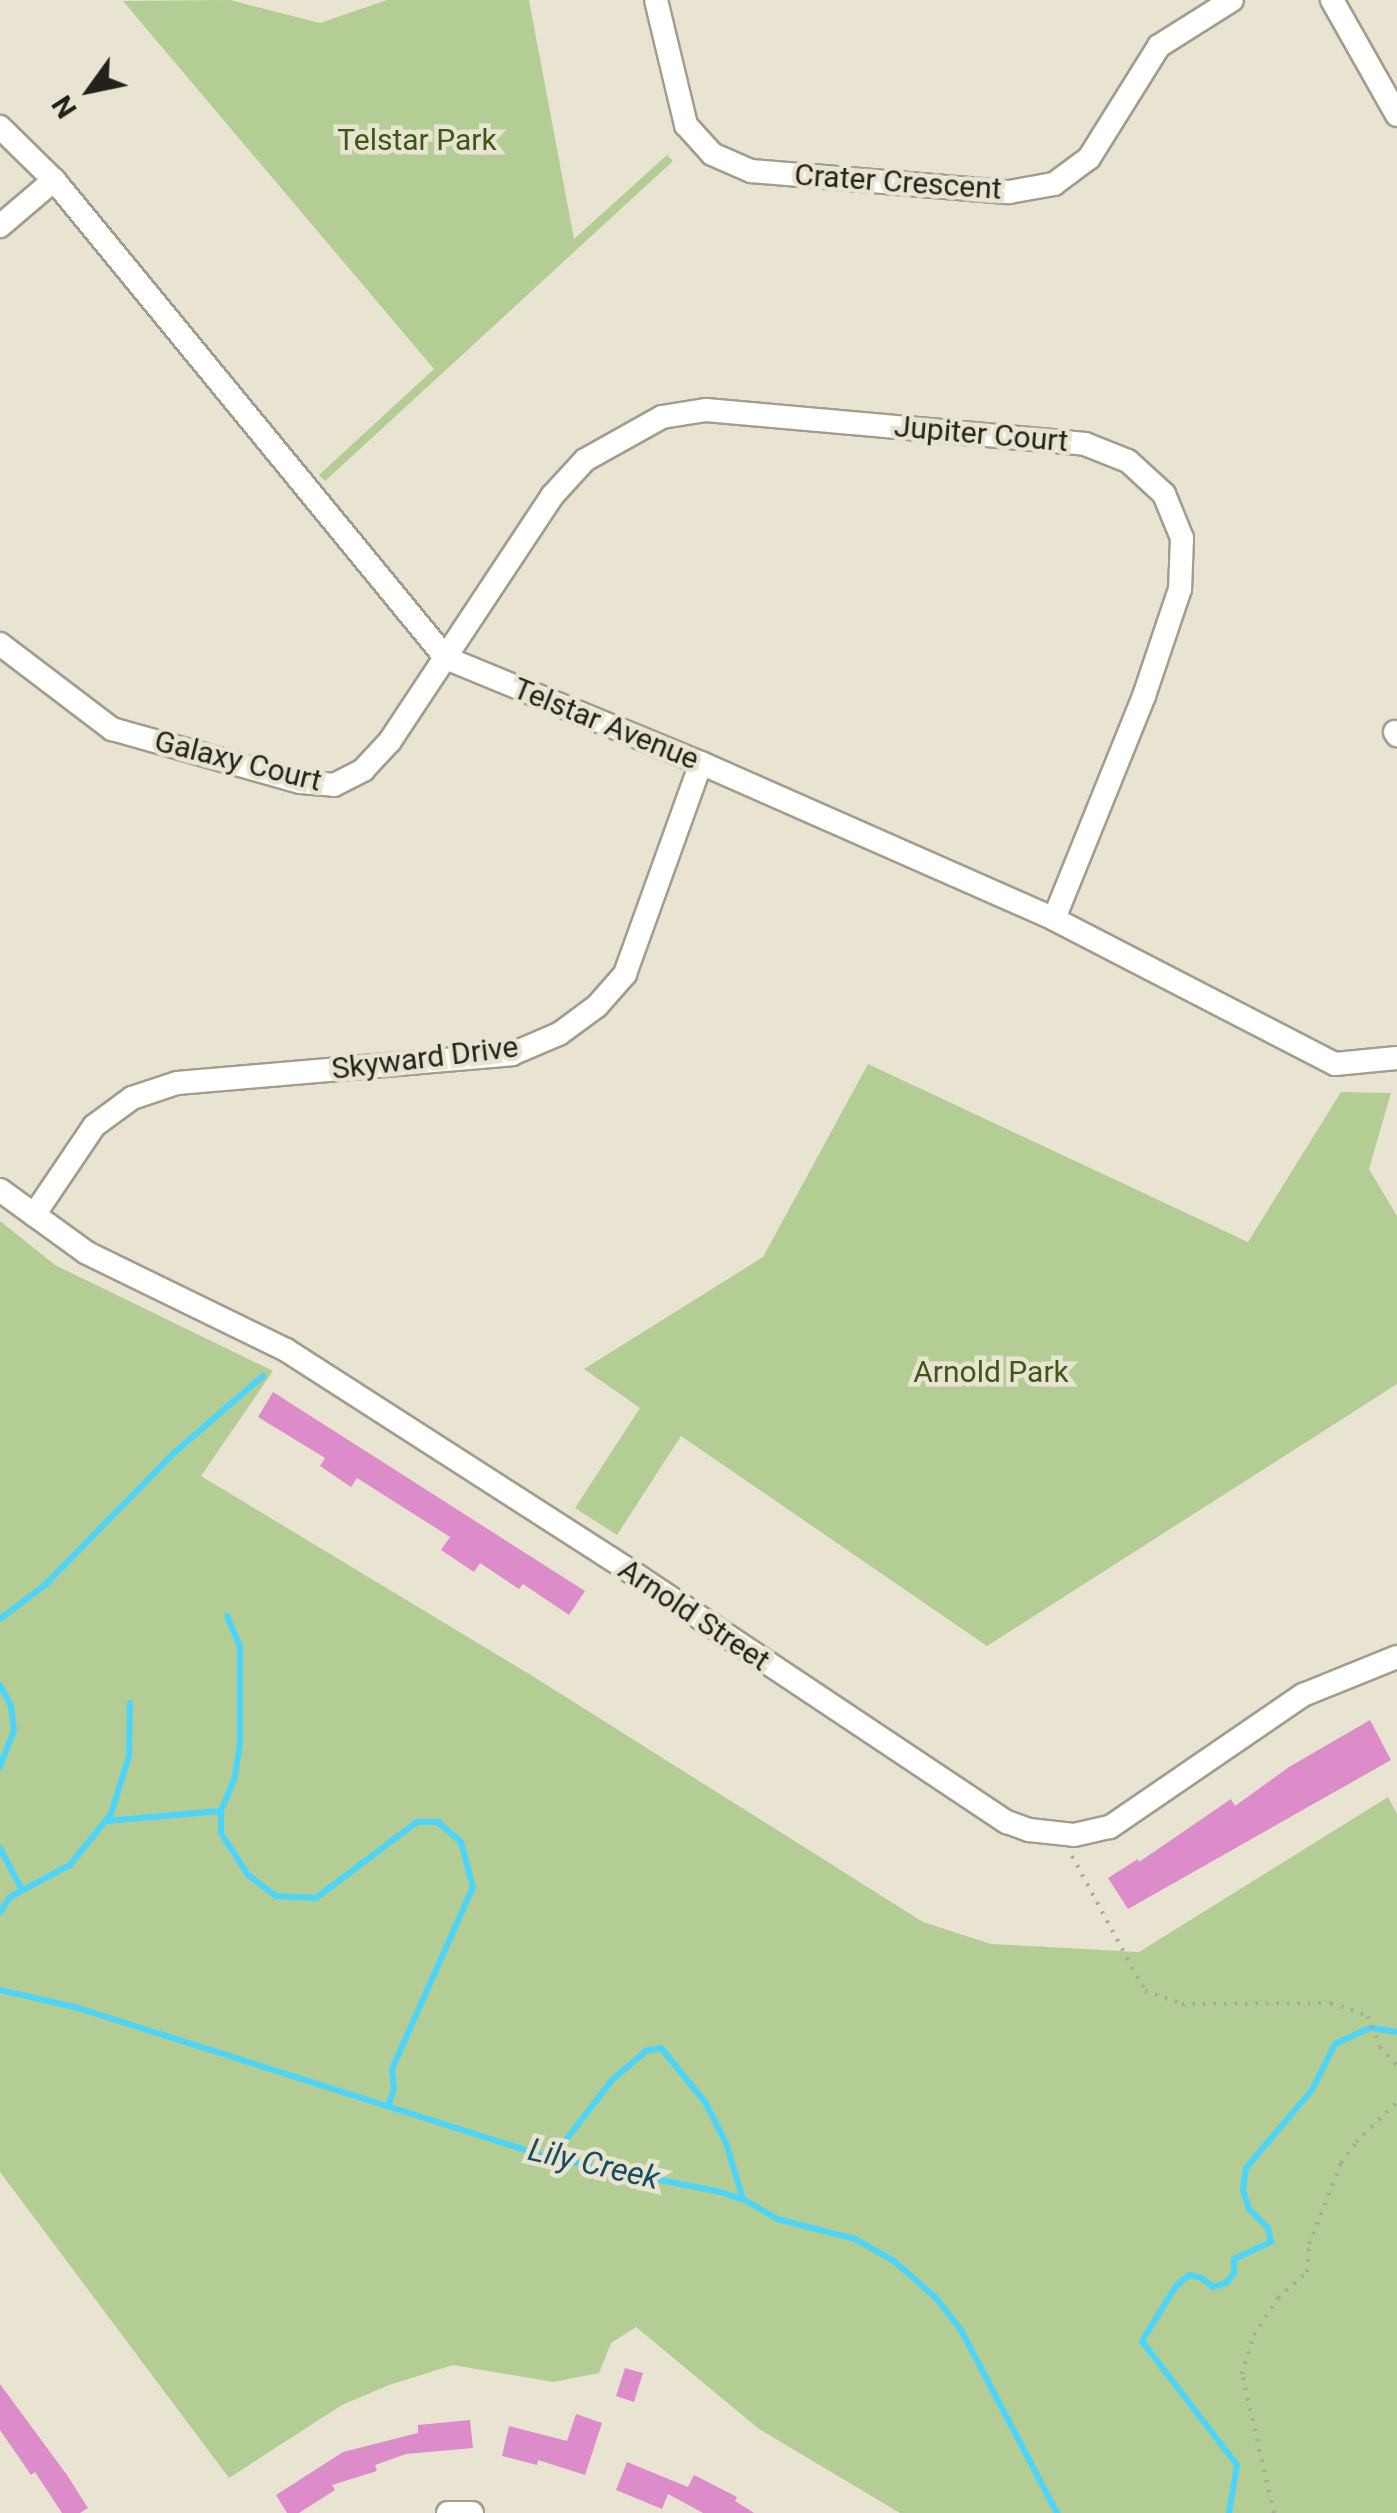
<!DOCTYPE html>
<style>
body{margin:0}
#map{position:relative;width:1397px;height:2513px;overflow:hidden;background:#e9e4d2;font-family:Roboto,sans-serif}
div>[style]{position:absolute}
.green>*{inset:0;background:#b3cd95}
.stream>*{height:6px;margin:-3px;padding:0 3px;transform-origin:3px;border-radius:3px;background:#4dd4f8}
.building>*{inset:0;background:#dd8cca}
.path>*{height:4px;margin-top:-2px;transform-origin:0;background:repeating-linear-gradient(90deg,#aba799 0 2.5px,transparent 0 10.5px)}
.roads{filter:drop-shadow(2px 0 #a29d8c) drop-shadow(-2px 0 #a29d8c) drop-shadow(0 2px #a29d8c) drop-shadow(0 -2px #a29d8c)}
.street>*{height:22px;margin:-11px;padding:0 11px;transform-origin:11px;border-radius:11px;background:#fff}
span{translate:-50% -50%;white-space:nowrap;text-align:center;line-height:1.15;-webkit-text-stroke:9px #e9e4d2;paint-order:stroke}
.park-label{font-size:30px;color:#3e5617}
.street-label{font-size:30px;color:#23211b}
.water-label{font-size:32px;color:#174f5f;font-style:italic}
.north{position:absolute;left:40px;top:40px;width:100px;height:100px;-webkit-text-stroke:8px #e9e4d2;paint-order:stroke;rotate:237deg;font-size:28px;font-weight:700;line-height:40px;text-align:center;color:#23211b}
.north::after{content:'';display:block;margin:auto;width:35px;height:45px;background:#23211b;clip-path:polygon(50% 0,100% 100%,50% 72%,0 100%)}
</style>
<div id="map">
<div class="green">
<div style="clip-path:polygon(230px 0,320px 23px,387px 0,529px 0,574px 239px,667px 155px,673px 161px,325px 481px,319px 475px,434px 369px,123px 1px)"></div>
<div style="clip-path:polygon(868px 1064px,1248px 1242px,1341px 1092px,1391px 1093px,1369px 1169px,1397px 1216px,1397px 1384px,987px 1646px,681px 1436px,617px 1535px,575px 1508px,640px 1408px,584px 1369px,763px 1257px)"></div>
<div style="clip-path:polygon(0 1221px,55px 1265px,273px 1371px,201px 1476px,534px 1677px,923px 1922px,991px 1944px,1139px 1952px,1388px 1797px,1397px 1814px,1397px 2513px,900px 2513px,759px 2429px,636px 2327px,611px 2343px,599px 2373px,553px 2382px,453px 2365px,389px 2385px,342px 2405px,229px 2478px,0 2172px)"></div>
</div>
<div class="stream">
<div style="left:227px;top:1616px;width:33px;rotate:67deg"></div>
<div style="left:240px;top:1646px;width:98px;rotate:90deg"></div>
<div style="left:240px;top:1744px;width:36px;rotate:99deg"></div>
<div style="left:234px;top:1780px;width:34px;rotate:113deg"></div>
<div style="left:221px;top:1811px;width:22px;rotate:90deg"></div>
<div style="left:221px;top:1833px;width:50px;rotate:57.3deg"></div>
<div style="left:248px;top:1875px;width:35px;rotate:37deg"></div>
<div style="left:276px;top:1896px;width:40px;rotate:2.9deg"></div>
<div style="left:316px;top:1898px;width:126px;rotate:-37deg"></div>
<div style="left:417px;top:1822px;width:21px"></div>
<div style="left:438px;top:1822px;width:30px;rotate:41deg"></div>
<div style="left:461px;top:1842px;width:47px;rotate:75.1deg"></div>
<div style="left:473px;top:1887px;width:199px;rotate:114deg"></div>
<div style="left:392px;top:2069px;width:19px;rotate:84deg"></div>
<div style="left:394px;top:2088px;width:19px;rotate:108deg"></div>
<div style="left:0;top:1619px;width:56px;rotate:-37.1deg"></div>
<div style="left:45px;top:1585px;width:186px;rotate:-45.7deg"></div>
<div style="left:175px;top:1452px;width:116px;rotate:-40.8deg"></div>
<div style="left:0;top:1685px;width:24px;rotate:62deg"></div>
<div style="left:11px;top:1706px;width:24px;rotate:83deg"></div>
<div style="left:14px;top:1730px;width:40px;rotate:111deg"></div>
<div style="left:106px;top:1821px;width:115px;rotate:-5deg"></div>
<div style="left:0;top:1848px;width:47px;rotate:62.4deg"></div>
<div style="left:0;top:1912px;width:18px;rotate:-56deg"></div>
<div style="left:10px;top:1897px;width:68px;rotate:-28.1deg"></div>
<div style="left:70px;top:1865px;width:65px;rotate:-51.2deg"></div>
<div style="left:111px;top:1814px;width:61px;rotate:-72.8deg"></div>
<div style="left:129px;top:1756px;width:53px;rotate:-88.9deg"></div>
<div style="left:0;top:1990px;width:80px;rotate:13deg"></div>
<div style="left:78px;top:2008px;width:497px;rotate:17.6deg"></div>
<div style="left:552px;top:2158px;width:167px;rotate:11.4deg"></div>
<div style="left:716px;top:2191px;width:28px;rotate:17deg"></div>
<div style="left:743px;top:2199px;width:39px;rotate:30deg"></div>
<div style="left:777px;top:2219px;width:81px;rotate:14.4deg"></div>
<div style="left:855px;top:2239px;width:45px;rotate:29.4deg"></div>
<div style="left:894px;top:2261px;width:56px;rotate:41.4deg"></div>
<div style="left:936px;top:2298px;width:41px;rotate:52deg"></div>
<div style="left:961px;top:2330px;width:207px;rotate:62.3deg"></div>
<div style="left:552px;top:2158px;width:98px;rotate:-52.4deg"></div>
<div style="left:612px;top:2080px;width:45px;rotate:-40.5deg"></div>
<div style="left:646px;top:2051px;width:15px;rotate:-11deg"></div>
<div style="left:661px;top:2048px;width:70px;rotate:50.8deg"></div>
<div style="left:705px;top:2102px;width:46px;rotate:62.9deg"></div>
<div style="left:726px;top:2143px;width:59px;rotate:73.1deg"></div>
<div style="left:1229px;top:2513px;width:49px;rotate:-80.5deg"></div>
<div style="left:1237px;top:2465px;width:156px;rotate:-127.5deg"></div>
<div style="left:1142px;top:2341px;width:65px;rotate:-58.3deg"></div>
<div style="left:1176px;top:2286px;width:17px;rotate:-40deg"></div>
<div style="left:1189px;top:2275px;width:13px;rotate:13deg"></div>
<div style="left:1202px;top:2278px;width:14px;rotate:39deg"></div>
<div style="left:1213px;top:2287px;width:14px;rotate:-17deg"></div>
<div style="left:1226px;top:2283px;width:13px;rotate:-51deg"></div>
<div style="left:1234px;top:2273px;width:14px;rotate:-90deg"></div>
<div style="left:1234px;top:2259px;width:41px;rotate:-24.7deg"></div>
<div style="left:1271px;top:2242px;width:14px;rotate:-102deg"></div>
<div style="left:1268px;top:2228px;width:27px;rotate:-135deg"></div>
<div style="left:1249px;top:2209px;width:20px;rotate:-108deg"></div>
<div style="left:1243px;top:2190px;width:22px;rotate:-82deg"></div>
<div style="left:1246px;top:2168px;width:102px;rotate:-49.8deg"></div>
<div style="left:1312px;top:2090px;width:51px;rotate:-63.4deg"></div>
<div style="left:1335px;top:2044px;width:38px;rotate:-25deg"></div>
<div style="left:1370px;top:2028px;width:27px;rotate:8deg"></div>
</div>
<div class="building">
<div style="clip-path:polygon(273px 1392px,585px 1591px,569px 1615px,523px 1584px,519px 1589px,480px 1563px,474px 1572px,441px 1550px,450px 1537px,357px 1478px,351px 1487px,320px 1466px,325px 1458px,258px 1417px)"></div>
<div style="clip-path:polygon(1370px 1720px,1391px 1760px,1128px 1909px,1108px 1878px,1138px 1859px,1139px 1862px,1231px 1799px,1235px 1806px,1289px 1767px)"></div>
<div style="clip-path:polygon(625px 2368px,643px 2373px,634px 2402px,616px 2396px)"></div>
<div style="clip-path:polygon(0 2384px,67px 2475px,88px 2508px,80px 2513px,62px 2513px,35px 2472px,31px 2475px,0 2430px)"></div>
<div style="clip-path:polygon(576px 2414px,602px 2423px,585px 2475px,538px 2460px,537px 2465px,502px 2456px,509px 2426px,567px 2441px)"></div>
<div style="clip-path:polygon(470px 2420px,473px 2448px,406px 2454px,375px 2465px,377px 2471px,332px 2485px,335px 2490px,299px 2513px,287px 2513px,276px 2495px,343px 2452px,418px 2433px,418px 2425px)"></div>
<div style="clip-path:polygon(627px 2462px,688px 2487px,694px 2475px,737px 2497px,735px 2501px,754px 2513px,703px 2513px,668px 2494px,662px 2509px,616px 2490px)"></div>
</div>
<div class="path">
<div style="left:1072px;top:1856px;width:153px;rotate:61.6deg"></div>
<div style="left:1145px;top:1991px;width:39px;rotate:19deg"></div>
<div style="left:1182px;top:2004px;width:149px;rotate:-0.4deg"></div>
<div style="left:1331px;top:2003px;width:39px;rotate:19deg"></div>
<div style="left:1368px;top:2016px;width:33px;rotate:69deg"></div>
<div style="left:1380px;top:2047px;width:25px;rotate:48deg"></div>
<div style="left:1274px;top:2513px;width:143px;rotate:-103deg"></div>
<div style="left:1242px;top:2374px;width:41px;rotate:-72.9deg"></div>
<div style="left:1254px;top:2335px;width:44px;rotate:-57deg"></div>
<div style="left:1278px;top:2298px;width:39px;rotate:-42deg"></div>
<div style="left:1307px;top:2272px;width:28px;rotate:-86deg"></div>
<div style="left:1309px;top:2244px;width:87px;rotate:-68.4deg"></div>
<div style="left:1341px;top:2163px;width:26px;rotate:-54deg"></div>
<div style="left:1356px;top:2142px;width:57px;rotate:-44.3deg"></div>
</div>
<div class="roads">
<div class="street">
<div style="left:656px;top:0;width:129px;rotate:76.5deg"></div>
<div style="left:686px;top:125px;width:39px;rotate:48deg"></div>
<div style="left:712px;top:154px;width:43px;rotate:23.6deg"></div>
<div style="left:751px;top:171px;width:259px;rotate:4.7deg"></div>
<div style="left:1009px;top:192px;width:46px;rotate:-10.1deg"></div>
<div style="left:1054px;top:184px;width:44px;rotate:-36.6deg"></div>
<div style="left:1089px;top:158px;width:132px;rotate:-58deg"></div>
<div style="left:1159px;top:46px;width:86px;rotate:-32.2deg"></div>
<div style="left:1332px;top:0;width:132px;rotate:60.5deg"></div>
<div style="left:0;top:127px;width:76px;rotate:44.5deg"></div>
<div style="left:54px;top:180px;width:618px;rotate:50.65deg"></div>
<div style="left:446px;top:658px;width:276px;rotate:22.4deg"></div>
<div style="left:701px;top:763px;width:386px;rotate:23.8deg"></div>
<div style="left:1054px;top:919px;width:316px;rotate:27.3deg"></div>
<div style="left:1335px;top:1064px;width:62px;rotate:-5.5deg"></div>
<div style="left:0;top:226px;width:71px;rotate:-40.4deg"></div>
<div style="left:0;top:644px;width:141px;rotate:37.2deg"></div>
<div style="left:112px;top:729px;width:196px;rotate:15.7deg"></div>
<div style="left:301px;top:782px;width:33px;rotate:5deg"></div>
<div style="left:334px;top:785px;width:33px;rotate:-27deg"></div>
<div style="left:363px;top:770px;width:40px;rotate:-47deg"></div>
<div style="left:390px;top:741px;width:294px;rotate:-56.5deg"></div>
<div style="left:552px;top:496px;width:49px;rotate:-47.5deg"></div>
<div style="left:585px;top:460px;width:88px;rotate:-29.2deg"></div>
<div style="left:662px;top:417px;width:45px;rotate:-9deg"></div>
<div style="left:706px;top:410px;width:381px;rotate:5.1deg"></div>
<div style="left:1085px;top:444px;width:46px;rotate:21.6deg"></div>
<div style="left:1128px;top:461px;width:49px;rotate:42.5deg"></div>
<div style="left:1164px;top:494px;width:48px;rotate:67.8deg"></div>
<div style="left:1182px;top:538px;width:51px;rotate:92.2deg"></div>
<div style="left:1180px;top:589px;width:113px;rotate:108.6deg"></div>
<div style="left:1144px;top:696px;width:240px;rotate:112deg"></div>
<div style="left:1395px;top:732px;width:4px;rotate:56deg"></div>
<div style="left:0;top:1190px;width:107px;rotate:35.9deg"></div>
<div style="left:87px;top:1253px;width:221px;rotate:26deg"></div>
<div style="left:286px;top:1350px;width:409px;rotate:32.7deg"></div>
<div style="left:630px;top:1571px;width:453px;rotate:33.7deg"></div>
<div style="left:1007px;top:1822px;width:23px;rotate:20deg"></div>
<div style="left:1029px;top:1830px;width:45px;rotate:6.3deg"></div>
<div style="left:1074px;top:1835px;width:37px;rotate:-13deg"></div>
<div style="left:1110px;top:1827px;width:234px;rotate:-34.4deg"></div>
<div style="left:1303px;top:1695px;width:101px;rotate:-22deg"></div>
<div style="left:34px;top:1215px;width:107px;rotate:-56deg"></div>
<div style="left:94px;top:1126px;width:47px;rotate:-36.4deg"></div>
<div style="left:132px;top:1098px;width:47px;rotate:-18.4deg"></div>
<div style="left:177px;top:1083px;width:336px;rotate:-4.9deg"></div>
<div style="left:512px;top:1054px;width:51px;rotate:-23.1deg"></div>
<div style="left:559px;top:1034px;width:47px;rotate:-36.4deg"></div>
<div style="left:597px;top:1006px;width:43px;rotate:-48.8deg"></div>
<div style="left:625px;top:974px;width:224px;rotate:-70.2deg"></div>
<div style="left:448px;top:2513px;width:24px"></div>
</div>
</div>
<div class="park-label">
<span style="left:417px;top:140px">Telstar Park</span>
<span style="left:991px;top:1372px">Arnold Park</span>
</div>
<div class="street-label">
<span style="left:898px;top:182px;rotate:4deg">Crater Crescent</span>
<span style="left:981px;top:434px;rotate:5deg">Jupiter Court</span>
<span style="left:606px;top:724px;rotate:22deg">Telstar Avenue</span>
<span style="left:238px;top:761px;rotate:14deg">Galaxy Court</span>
<span style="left:425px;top:1058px;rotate:-7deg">Skyward Drive</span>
<span style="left:694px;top:1615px;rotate:34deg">Arnold Street</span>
</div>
<div class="water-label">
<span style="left:594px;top:2164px;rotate:13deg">Lily Creek</span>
</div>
<div class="north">N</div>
</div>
